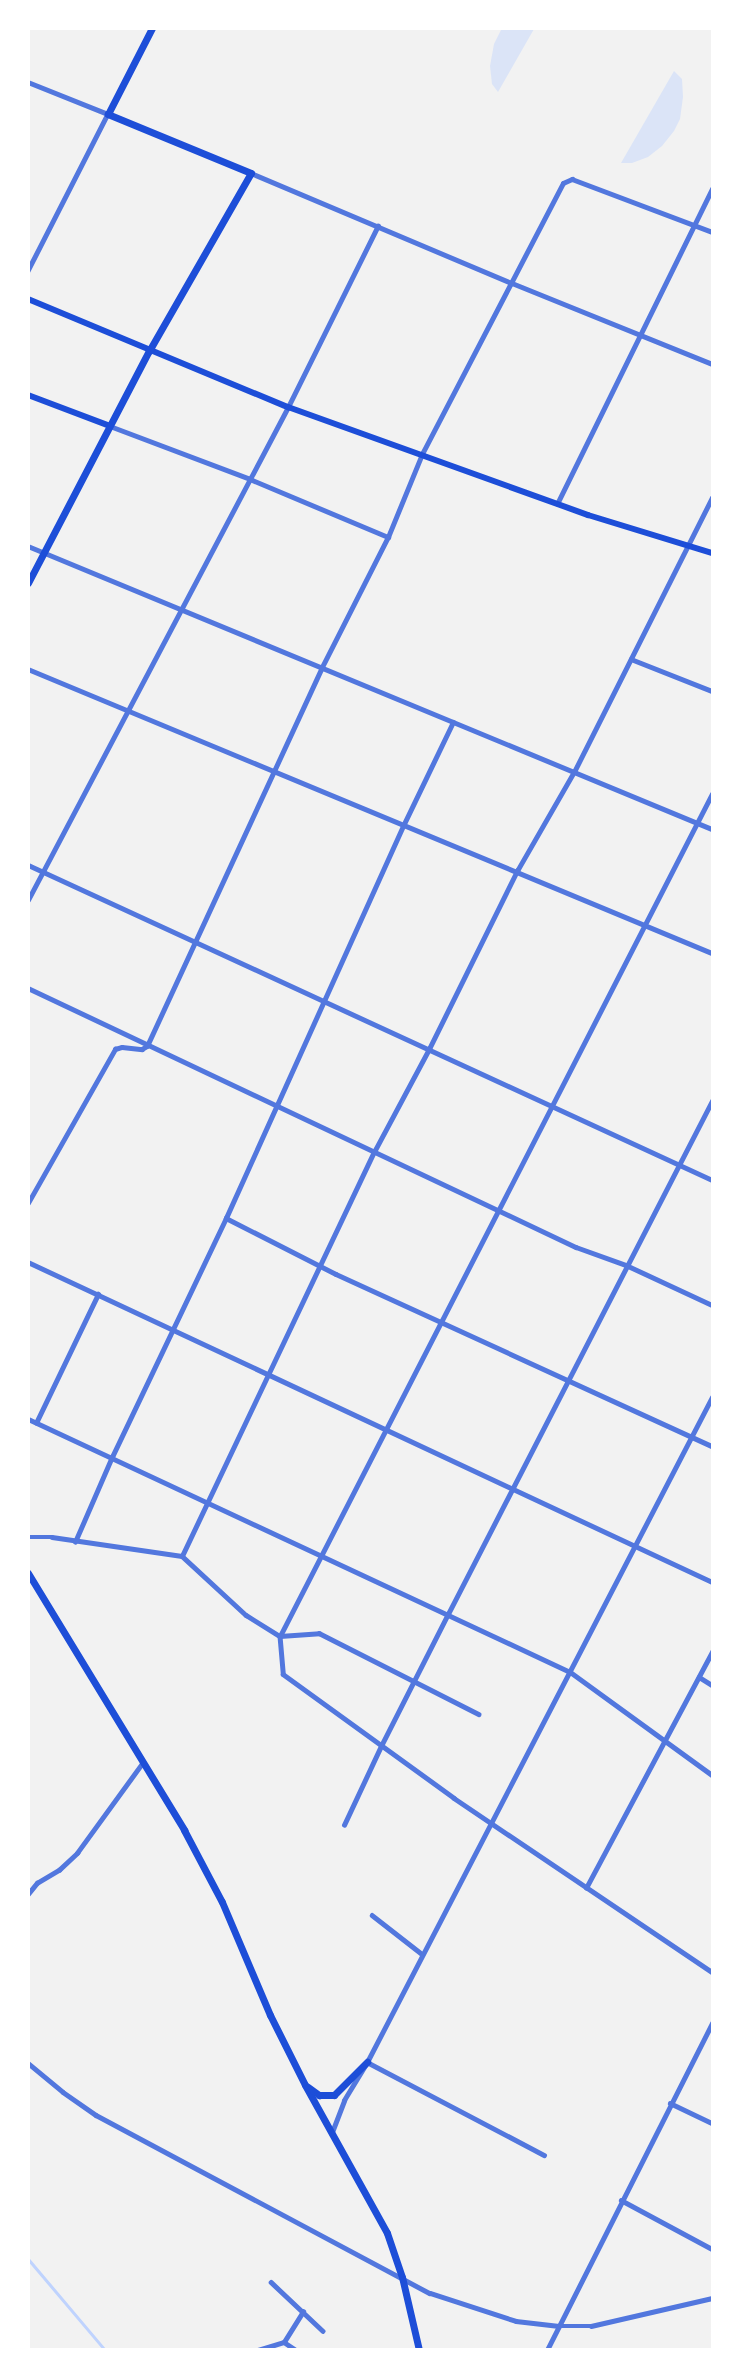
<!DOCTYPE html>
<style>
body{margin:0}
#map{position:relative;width:741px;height:2378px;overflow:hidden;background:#f2f2f2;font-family:"Archivo Narrow",sans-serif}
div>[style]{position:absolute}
.green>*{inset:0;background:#dbe4f7}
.stream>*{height:3px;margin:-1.5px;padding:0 1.5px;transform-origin:1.5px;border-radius:1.5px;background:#bfd3fe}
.minor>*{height:4.5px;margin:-2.25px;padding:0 2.25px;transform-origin:2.25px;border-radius:2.25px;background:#5277de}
.tertiary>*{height:5px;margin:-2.5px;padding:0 2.5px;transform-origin:2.5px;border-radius:2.5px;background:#5277de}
.secondary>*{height:6px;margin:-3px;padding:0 3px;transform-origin:3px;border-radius:3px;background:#1d4ed8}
.primary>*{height:7px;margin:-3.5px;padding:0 3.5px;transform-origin:3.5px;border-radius:3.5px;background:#1d4ed8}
span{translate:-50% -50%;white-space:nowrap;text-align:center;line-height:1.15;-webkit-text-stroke:4.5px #fff;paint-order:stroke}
.frame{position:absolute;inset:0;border:30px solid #fff;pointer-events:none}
</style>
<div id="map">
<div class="green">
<div style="clip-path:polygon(502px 28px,534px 29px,498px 92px,492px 84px,490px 66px,494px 44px)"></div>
<div style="clip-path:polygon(674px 71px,682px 79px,683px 97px,680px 119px,674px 131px,662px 146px,648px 157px,632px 163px,621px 163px)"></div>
</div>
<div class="stream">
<div style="left:28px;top:2259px;width:119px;rotate:49.8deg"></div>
</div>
<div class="minor">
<div style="left:28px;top:82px;width:86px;rotate:21.8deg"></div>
<div style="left:108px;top:114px;width:176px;rotate:117deg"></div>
<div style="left:251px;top:173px;width:283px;rotate:22.9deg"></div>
<div style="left:512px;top:283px;width:216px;rotate:22deg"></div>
<div style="left:110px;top:426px;width:150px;rotate:20.7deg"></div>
<div style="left:250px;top:479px;width:150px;rotate:22.8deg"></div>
<div style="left:557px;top:504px;width:351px;rotate:-63.8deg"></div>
<div style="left:28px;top:546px;width:740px;rotate:22.48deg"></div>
<div style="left:631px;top:659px;width:87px;rotate:21.6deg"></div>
<div style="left:28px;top:669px;width:741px;rotate:22.55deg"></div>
<div style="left:28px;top:900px;width:557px;rotate:-62.19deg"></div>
<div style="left:288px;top:407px;width:202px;rotate:-63.6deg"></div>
<div style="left:28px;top:988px;width:606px;rotate:25.3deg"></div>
<div style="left:576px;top:1247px;width:53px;rotate:19.8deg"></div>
<div style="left:626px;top:1265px;width:95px;rotate:24.9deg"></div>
<div style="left:28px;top:1203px;width:177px;rotate:-60.5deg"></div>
<div style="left:115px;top:1049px;width:7px;rotate:-16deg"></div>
<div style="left:122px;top:1047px;width:20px;rotate:6deg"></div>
<div style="left:142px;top:1049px;width:6px;rotate:-31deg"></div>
<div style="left:147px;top:1046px;width:415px;rotate:-65.2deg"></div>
<div style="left:321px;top:669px;width:148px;rotate:-63.1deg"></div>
<div style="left:388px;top:537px;width:90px;rotate:-67.7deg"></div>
<div style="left:422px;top:454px;width:305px;rotate:-62.5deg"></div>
<div style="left:563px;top:183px;width:10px;rotate:-24deg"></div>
<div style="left:572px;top:179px;width:150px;rotate:20.7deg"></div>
<div style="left:226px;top:1218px;width:123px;rotate:27deg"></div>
<div style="left:336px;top:1274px;width:413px;rotate:24.6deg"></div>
<div style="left:28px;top:1262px;width:755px;rotate:25.07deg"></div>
<div style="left:36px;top:1423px;width:143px;rotate:-64.3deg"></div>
<div style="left:28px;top:1537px;width:24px"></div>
<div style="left:52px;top:1537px;width:131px;rotate:8.3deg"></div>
<div style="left:182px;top:1556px;width:87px;rotate:42.7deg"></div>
<div style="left:246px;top:1615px;width:40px;rotate:32deg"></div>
<div style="left:75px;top:1542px;width:93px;rotate:-66.5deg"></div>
<div style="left:112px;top:1457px;width:265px;rotate:-64.5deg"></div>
<div style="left:226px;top:1218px;width:430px;rotate:-65.7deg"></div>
<div style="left:403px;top:826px;width:115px;rotate:-64.3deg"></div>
<div style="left:182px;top:1556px;width:447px;rotate:-64.6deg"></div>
<div style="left:374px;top:1152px;width:117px;rotate:-61.9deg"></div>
<div style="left:429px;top:1049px;width:199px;rotate:-63.7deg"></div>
<div style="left:517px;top:871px;width:114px;rotate:-60.1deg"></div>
<div style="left:574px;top:772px;width:307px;rotate:-63.3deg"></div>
<div style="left:280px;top:1636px;width:946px;rotate:-62.84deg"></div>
<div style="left:280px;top:1636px;width:38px;rotate:85deg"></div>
<div style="left:283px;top:1674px;width:211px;rotate:35.9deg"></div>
<div style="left:454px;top:1798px;width:311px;rotate:34deg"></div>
<div style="left:280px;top:1636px;width:39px;rotate:-4deg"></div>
<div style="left:319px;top:1633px;width:179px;rotate:26.9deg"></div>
<div style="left:699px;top:1677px;width:15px;rotate:32deg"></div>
<div style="left:344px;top:1825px;width:87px;rotate:-64.9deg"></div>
<div style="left:381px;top:1746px;width:148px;rotate:-63.1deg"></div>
<div style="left:448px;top:1614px;width:577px;rotate:-62.77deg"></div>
<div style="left:586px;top:1888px;width:268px;rotate:-61.9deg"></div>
<div style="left:28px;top:1894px;width:14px;rotate:-51deg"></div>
<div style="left:37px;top:1883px;width:26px;rotate:-31deg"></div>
<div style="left:59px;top:1870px;width:25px;rotate:-43deg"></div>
<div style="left:77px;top:1853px;width:112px;rotate:-54deg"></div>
<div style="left:372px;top:1915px;width:63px;rotate:38deg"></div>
<div style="left:367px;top:2062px;width:200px;rotate:27.7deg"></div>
<div style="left:28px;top:2063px;width:45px;rotate:39.6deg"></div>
<div style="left:63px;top:2092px;width:40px;rotate:34.9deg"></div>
<div style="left:96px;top:2115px;width:378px;rotate:28.1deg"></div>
<div style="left:430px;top:2293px;width:90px;rotate:18deg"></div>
<div style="left:516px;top:2321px;width:43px;rotate:6.6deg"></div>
<div style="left:559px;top:2326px;width:32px"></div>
<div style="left:591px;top:2326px;width:124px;rotate:-13deg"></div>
<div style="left:670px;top:2103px;width:47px;rotate:25.5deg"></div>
<div style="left:621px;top:2200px;width:103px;rotate:28.3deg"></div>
<div style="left:271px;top:2282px;width:71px;rotate:43.3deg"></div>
<div style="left:284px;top:2342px;width:36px;rotate:-58deg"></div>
<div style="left:284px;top:2342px;width:14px;rotate:34deg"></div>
<div style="left:258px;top:2350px;width:27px;rotate:-17deg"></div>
<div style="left:547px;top:2350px;width:366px;rotate:-63.2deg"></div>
</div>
<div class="tertiary">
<div style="left:28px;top:865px;width:753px;rotate:24.73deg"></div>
<div style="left:28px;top:1419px;width:598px;rotate:25.02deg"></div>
<div style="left:570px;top:1672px;width:175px;rotate:36deg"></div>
<div style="left:332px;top:2132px;width:34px;rotate:-69deg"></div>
<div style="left:344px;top:2100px;width:44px;rotate:-58.8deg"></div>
<div style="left:367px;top:2062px;width:749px;rotate:-62.58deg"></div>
</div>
<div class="secondary">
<div style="left:28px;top:299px;width:282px;rotate:22.6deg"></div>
<div style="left:288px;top:407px;width:319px;rotate:19.8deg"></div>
<div style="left:588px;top:515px;width:130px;rotate:17deg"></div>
<div style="left:28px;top:395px;width:88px;rotate:20.7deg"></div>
</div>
<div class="primary">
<div style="left:28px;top:583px;width:262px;rotate:-62.5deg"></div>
<div style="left:149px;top:351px;width:205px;rotate:-60.2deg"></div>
<div style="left:251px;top:173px;width:155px;rotate:-157.6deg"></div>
<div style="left:108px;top:114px;width:97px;rotate:-62.9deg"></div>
<div style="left:28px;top:1573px;width:301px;rotate:58.7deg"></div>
<div style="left:184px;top:1830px;width:81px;rotate:62.2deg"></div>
<div style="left:222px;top:1902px;width:123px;rotate:67deg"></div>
<div style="left:270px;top:2015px;width:78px;rotate:63.4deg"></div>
<div style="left:305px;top:2085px;width:169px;rotate:61deg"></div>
<div style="left:387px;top:2233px;width:46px;rotate:71.2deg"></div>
<div style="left:402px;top:2277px;width:75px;rotate:76.9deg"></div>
<div style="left:308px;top:2087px;width:14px;rotate:36deg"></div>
<div style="left:319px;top:2095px;width:15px"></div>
<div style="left:334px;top:2095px;width:47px;rotate:-45deg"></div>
</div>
<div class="frame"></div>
</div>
